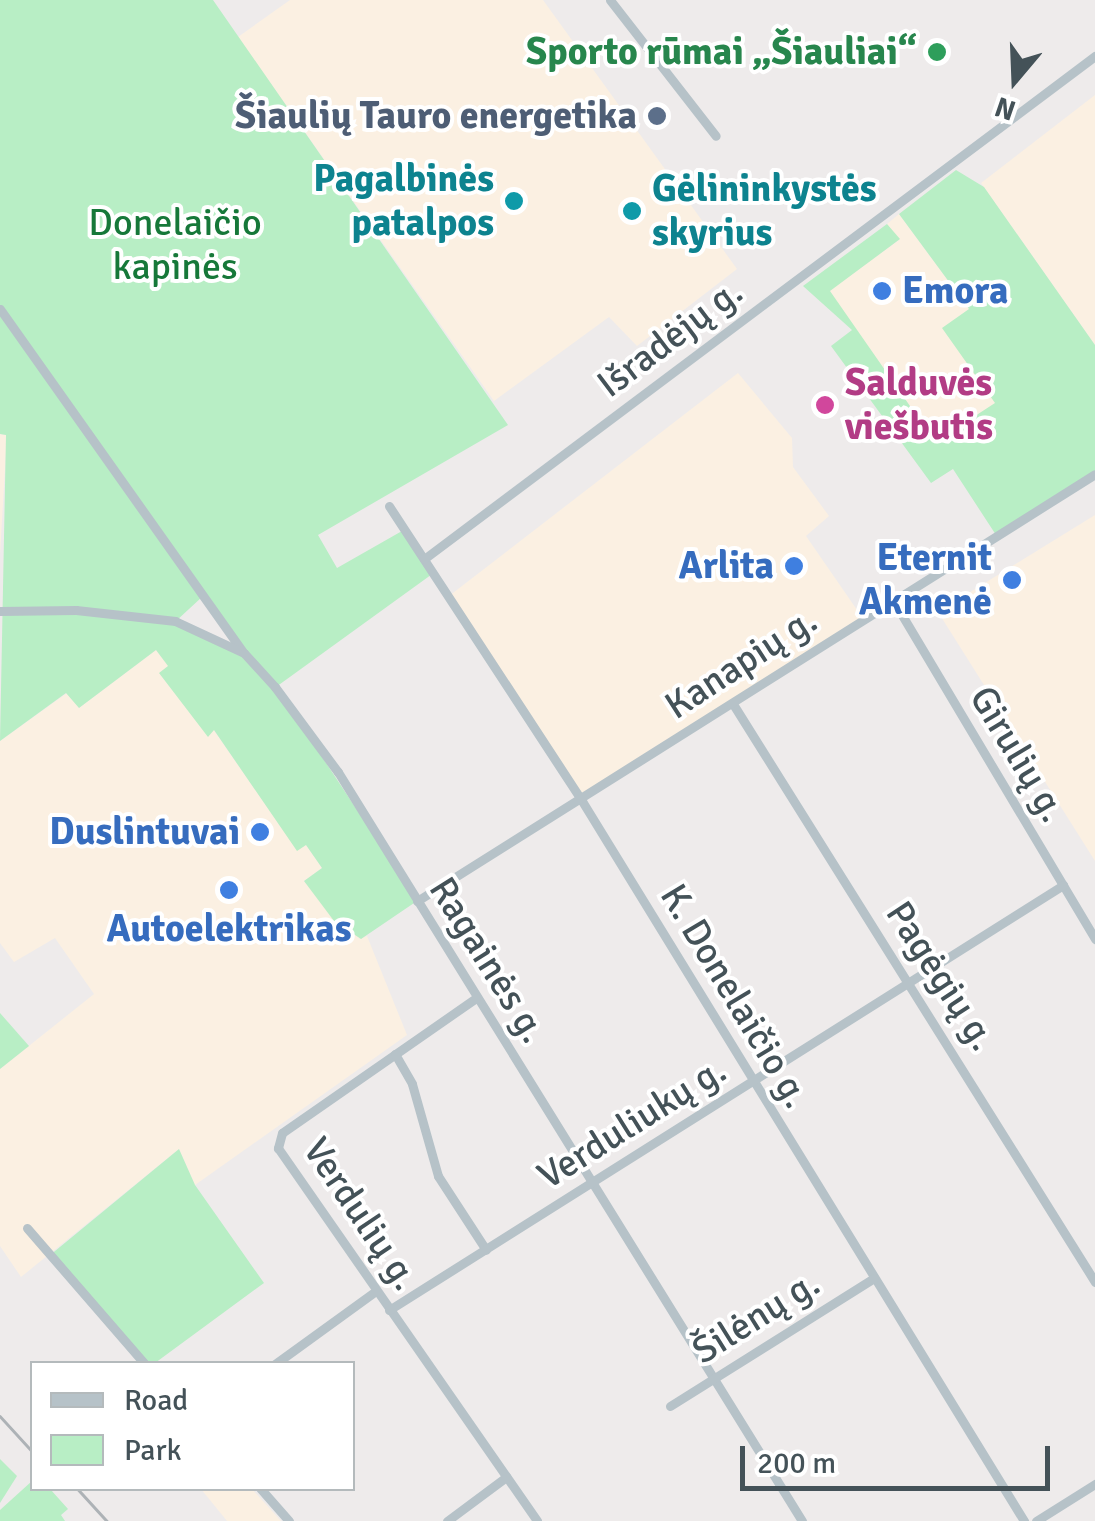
<!DOCTYPE html>
<meta charset="utf-8">
<style>
body{margin:0}
#map{position:relative;width:1095px;height:1521px;overflow:hidden;background:#eeebeb;font-family:Signika,sans-serif}
div>[style]{position:absolute}
.commercial>*{inset:0;background:#fbf0e2}
.green>*{inset:0;background:#b8eec5}
.street>*{height:9px;margin:-4.5px;padding:0 4.5px;transform-origin:4.5px;border-radius:4.5px;background:#b6c2c8}
.rail>*{height:2.5px;margin:-1.25px;padding:0 1.25px;transform-origin:1.25px;border-radius:1.25px;background:#adb2b6}
.dots>*{width:28px;height:28px;translate:-50% -50%;box-sizing:border-box;border:5px solid #fff;border-radius:50%}
span{translate:-50% -50%;white-space:nowrap;text-align:center;line-height:1.15;-webkit-text-stroke:8px #fff;paint-order:stroke}
.leisure-label{font-size:38px;color:#27864d;font-weight:700}
.right{translate:-100% -50%;text-align:right}
.service-label{font-size:38px;color:#4e5e75;font-weight:700}
.culture-label{font-size:38px;color:#0d838f;font-weight:700}
.left{translate:0 -50%;text-align:left}
.park-label{font-size:38px;color:#167839}
.shop-label{font-size:38px;color:#366cbe;font-weight:700}
.street-label{font-size:38px;color:#445258}
.hotel-label{font-size:38px;color:#b23c85;font-weight:700}
.legend{position:absolute;left:30px;top:1361px;width:325px;height:130px;box-sizing:border-box;background:#fff;border:2px solid #b4babc;margin:0;padding:12px 18px;list-style:none;font-size:30px;color:#445258}
.legend li{display:flex;align-items:center;gap:20px;height:50px}
.legend b{width:50px;border:2px solid #b4babc}
.north{position:absolute;left:965px;top:30px;width:100px;height:100px;-webkit-text-stroke:8px #fff;paint-order:stroke;rotate:199deg;font-size:28px;font-weight:700;line-height:40px;text-align:center;color:#445258}
.north::after{content:'';display:block;margin:auto;width:35px;height:45px;background:#445258;clip-path:polygon(50% 0,100% 100%,50% 72%,0 100%)}
.scale{position:absolute;left:740px;top:1446px;width:310px;height:45px;box-sizing:border-box;border:5px solid #445258;border-top:0;padding-left:12px;font-size:30px;line-height:35px;white-space:nowrap;color:#445258;-webkit-text-stroke:8px #fff;paint-order:stroke}
</style>
<div id="map">
<div class="commercial">
<div style="clip-path:polygon(290px 0,543px 0,737px 269px,637px 346px,609px 317px,494px 401px,238px 37px)"></div>
<div style="clip-path:polygon(1095px 95px,1095px 345px,981px 183px)"></div>
<div style="clip-path:polygon(899px 214px,969px 309px,943px 329px,996px 403px,935px 442px,829px 291px,899px 240px,887px 224px)"></div>
<div style="clip-path:polygon(738px 373px,792px 438px,793px 467px,829px 516px,806px 536px,864px 620px,582px 801px,449px 596px)"></div>
<div style="clip-path:polygon(0 434px,7px 435px,0 554px)"></div>
<div style="clip-path:polygon(1095px 515px,1095px 861px,938px 612px)"></div>
<div style="clip-path:polygon(156px 650px,169px 666px,160px 674px,208px 736px,213px 729px,297px 850px,306px 845px,322px 868px,304px 881px,360px 939px,367px 936px,407px 1035px,195px 1185px,179px 1149px,21px 1277px,0 1246px,0 1069px,94px 994px,55px 938px,14px 962px,0 943px,0 741px,67px 693px,79px 708px)"></div>
<div style="clip-path:polygon(201px 1489px,252px 1489px,281px 1521px,227px 1521px)"></div>
</div>
<div class="green">
<div style="clip-path:polygon(evenodd,0 0,213px 0,508px 425px,318px 535px,337px 568px,402px 531px,435px 572px,276px 687px,417px 901px,361px 939px,334px 921px,304px 881px,322px 868px,306px 845px,297px 851px,214px 730px,208px 737px,159px 673px,168px 666px,156px 650px,79px 708px,66px 693px,0 741px,6px 435px,0 434px,0 0,202px 597px,242px 652px,176px 621px,202px 597px)"></div>
<div style="clip-path:polygon(956px 170px,984px 187px,1095px 345px,1095px 474px,996px 535px,953px 469px,931px 483px,831px 346px,852px 330px,803px 286px,887px 224px,900px 239px,830px 291px,935px 442px,995px 403px,942px 328px,969px 309px,899px 214px)"></div>
<div style="clip-path:polygon(0 1013px,29px 1046px,0 1069px)"></div>
<div style="clip-path:polygon(179px 1149px,195px 1185px,264px 1283px,155px 1363px,145px 1363px,49px 1256px)"></div>
<div style="clip-path:polygon(0 1459px,17px 1476px,0 1503px)"></div>
<div style="clip-path:polygon(32px 1481px,32px 1488px,51px 1490px,68px 1509px,61px 1515px,65px 1521px,0 1521px,0 1510px)"></div>
</div>
<div class="street">
<div style="left:610px;top:0;width:172px;rotate:52.1deg"></div>
<div style="left:0;top:309px;width:419px;rotate:54.7deg"></div>
<div style="left:389px;top:506px;width:353px;rotate:56.8deg"></div>
<div style="left:582px;top:801px;width:845px;rotate:58.45deg"></div>
<div style="left:424px;top:559px;width:839px;rotate:-36.86deg"></div>
<div style="left:893px;top:600px;width:395px;rotate:59.2deg"></div>
<div style="left:0;top:611px;width:76px;rotate:-0.8deg"></div>
<div style="left:76px;top:610px;width:100px;rotate:6.3deg"></div>
<div style="left:175px;top:621px;width:76px;rotate:24.9deg"></div>
<div style="left:244px;top:653px;width:46px;rotate:47.6deg"></div>
<div style="left:275px;top:687px;width:106px;rotate:53.5deg"></div>
<div style="left:338px;top:772px;width:881px;rotate:58.22deg"></div>
<div style="left:733px;top:704px;width:682px;rotate:57.94deg"></div>
<div style="left:417px;top:901px;width:801px;rotate:-32.2deg"></div>
<div style="left:476px;top:998px;width:236px;rotate:145.2deg"></div>
<div style="left:282px;top:1133px;width:16px;rotate:105deg"></div>
<div style="left:278px;top:1148px;width:454px;rotate:55.2deg"></div>
<div style="left:395px;top:1054px;width:34px;rotate:60deg"></div>
<div style="left:412px;top:1084px;width:96px;rotate:74.2deg"></div>
<div style="left:438px;top:1176px;width:88px;rotate:57deg"></div>
<div style="left:27px;top:1228px;width:180px;rotate:49.1deg"></div>
<div style="left:389px;top:1310px;width:797px;rotate:-32.23deg"></div>
<div style="left:275px;top:1364px;width:125px;rotate:-35.9deg"></div>
<div style="left:670px;top:1406px;width:241px;rotate:-32.1deg"></div>
<div style="left:260px;top:1488px;width:44px;rotate:48.7deg"></div>
<div style="left:447px;top:1521px;width:74px;rotate:-36.7deg"></div>
<div style="left:1036px;top:1521px;width:70px;rotate:-32.1deg"></div>
</div>
<div class="rail">
<div style="left:0;top:1416px;width:47px;rotate:47.6deg"></div>
<div style="left:77px;top:1488px;width:45px;rotate:47.7deg"></div>
</div>
<div class="dots">
<div style="left:937px;top:52px;background:#2e9e5b"></div>
<div style="left:657px;top:116px;background:#5c6f8a"></div>
<div style="left:514px;top:201px;background:#0f9aa8"></div>
<div style="left:632px;top:211px;background:#0f9aa8"></div>
<div style="left:882px;top:291px;background:#3f7fe0"></div>
<div style="left:825px;top:405px;background:#d1479c"></div>
<div style="left:794px;top:566px;background:#3f7fe0"></div>
<div style="left:1012px;top:580px;background:#3f7fe0"></div>
<div style="left:260px;top:832px;background:#3f7fe0"></div>
<div style="left:229px;top:890px;background:#3f7fe0"></div>
</div>
<div class="leisure-label">
<span class="right" style="left:917px;top:52px">Sporto rūmai „Šiauliai“</span>
</div>
<div class="service-label">
<span class="right" style="left:637px;top:116px">Šiaulių Tauro energetika</span>
</div>
<div class="culture-label">
<span class="right" style="left:494px;top:201px">Pagalbinės<br>patalpos</span>
<span class="left" style="left:652px;top:211px">Gėlininkystės<br>skyrius</span>
</div>
<div class="park-label">
<span style="left:175px;top:245px">Donelaičio<br>kapinės</span>
</div>
<div class="shop-label">
<span class="left" style="left:902px;top:291px">Emora</span>
<span class="right" style="left:992px;top:580px">Eternit<br>Akmenė</span>
<span class="right" style="left:774px;top:566px">Arlita</span>
<span class="right" style="left:240px;top:832px">Duslintuvai</span>
<span style="left:229px;top:929px">Autoelektrikas</span>
</div>
<div class="street-label">
<span style="left:670px;top:338px;rotate:-37deg">Išradėjų g.</span>
<span style="left:741px;top:663px;rotate:-33deg">Kanapių g.</span>
<span style="left:1018px;top:754px;rotate:59deg">Girulių g.</span>
<span style="left:488px;top:960px;rotate:58deg">Ragainės g.</span>
<span style="left:941px;top:976px;rotate:57deg">Pagėgių g.</span>
<span style="left:735px;top:996px;rotate:59deg">K. Donelaičio g.</span>
<span style="left:632px;top:1123px;rotate:-32deg">Verduliukų g.</span>
<span style="left:361px;top:1214px;rotate:56deg">Verdulių g.</span>
<span style="left:756px;top:1317px;rotate:-32deg">Šilėnų g.</span>
</div>
<div class="hotel-label">
<span class="left" style="left:845px;top:405px">Salduvės<br>viešbutis</span>
</div>
<ul class="legend">
<li><b style="height:12px;background:#b6c2c8"></b>Road</li>
<li><b style="height:28px;background:#b8eec5"></b>Park</li>
</ul>
<div class="north">N</div>
<div class="scale">200 m</div>
</div>
